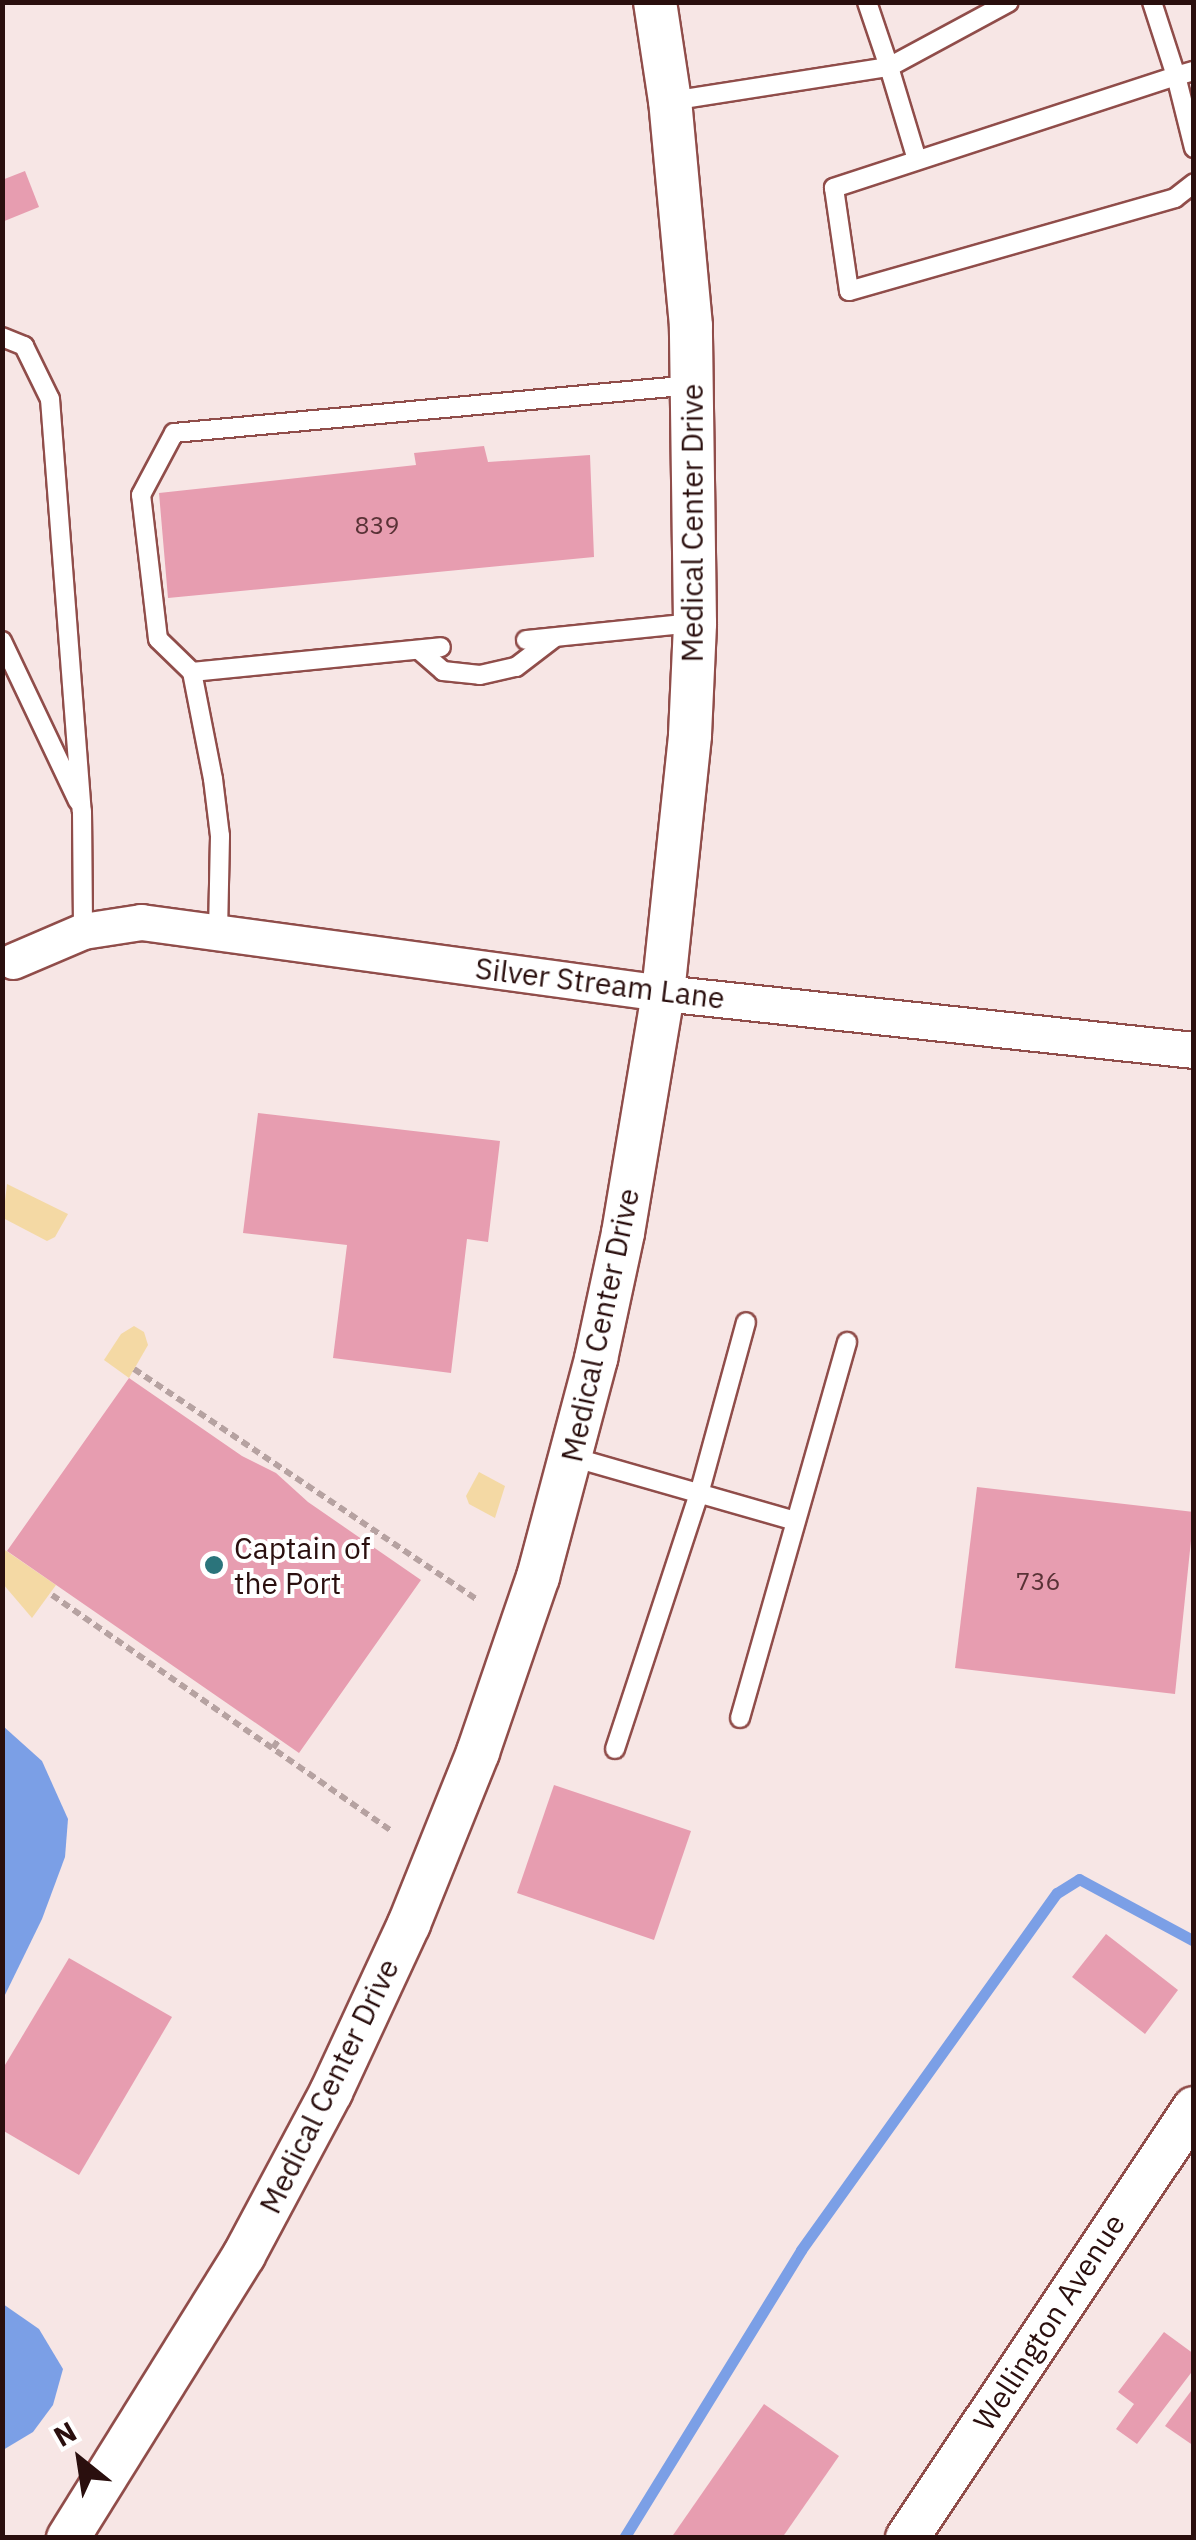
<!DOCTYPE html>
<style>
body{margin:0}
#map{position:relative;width:1196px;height:2540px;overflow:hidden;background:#f7e6e5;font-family:"IBM Plex Sans",sans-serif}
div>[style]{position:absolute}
.green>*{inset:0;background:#f4d9a4}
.water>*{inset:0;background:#7b9fe6}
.stream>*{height:11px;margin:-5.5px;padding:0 5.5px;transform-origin:5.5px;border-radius:5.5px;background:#7b9fe6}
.building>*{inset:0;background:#e79db0}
.path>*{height:6px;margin-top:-3px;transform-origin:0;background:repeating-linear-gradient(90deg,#b6a2a1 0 8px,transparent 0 13px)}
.roads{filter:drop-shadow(2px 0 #904d4a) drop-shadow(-2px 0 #904d4a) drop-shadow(0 2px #904d4a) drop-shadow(0 -2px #904d4a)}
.service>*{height:18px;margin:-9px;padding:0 9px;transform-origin:9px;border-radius:9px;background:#fff}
.minor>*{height:35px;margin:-17.5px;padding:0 17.5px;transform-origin:17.5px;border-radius:17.5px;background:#fff}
.tertiary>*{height:42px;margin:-21px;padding:0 21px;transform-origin:21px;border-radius:21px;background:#fff}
.dots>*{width:28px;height:28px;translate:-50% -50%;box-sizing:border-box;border:5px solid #fff;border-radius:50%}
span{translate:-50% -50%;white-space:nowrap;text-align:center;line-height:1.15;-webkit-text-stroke:8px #fff;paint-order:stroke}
.number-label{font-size:25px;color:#593236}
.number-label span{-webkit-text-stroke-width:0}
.street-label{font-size:30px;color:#2a0f0e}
.poi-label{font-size:30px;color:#2a0f0e}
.left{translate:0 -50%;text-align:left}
.frame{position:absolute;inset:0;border:5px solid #2a0f0e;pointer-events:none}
.north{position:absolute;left:30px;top:2410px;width:100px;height:100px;-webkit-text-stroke:8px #fff;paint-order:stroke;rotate:330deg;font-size:28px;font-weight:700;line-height:40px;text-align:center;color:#2a0f0e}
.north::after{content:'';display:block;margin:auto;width:35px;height:45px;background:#2a0f0e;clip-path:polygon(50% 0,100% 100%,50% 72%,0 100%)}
</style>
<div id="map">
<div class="green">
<div style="clip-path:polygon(7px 1184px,68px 1214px,55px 1237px,47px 1241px,3px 1218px)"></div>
<div style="clip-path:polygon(134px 1326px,144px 1332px,148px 1345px,129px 1378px,104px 1360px,121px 1334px)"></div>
<div style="clip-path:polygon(479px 1472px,505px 1486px,495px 1518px,469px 1504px,466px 1496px)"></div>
<div style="clip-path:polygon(2px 1548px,56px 1585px,32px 1618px,3px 1584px)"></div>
</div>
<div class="water">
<div style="clip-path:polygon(3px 1726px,42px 1761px,68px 1819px,65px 1857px,42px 1919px,3px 1999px)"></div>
<div style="clip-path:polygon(3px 2304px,39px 2329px,63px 2369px,53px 2405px,33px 2432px,3px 2450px)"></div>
</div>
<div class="stream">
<div style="left:624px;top:2538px;width:338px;rotate:-58.4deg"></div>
<div style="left:801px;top:2250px;width:439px;rotate:-54.4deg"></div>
<div style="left:1057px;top:1893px;width:26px;rotate:-32deg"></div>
<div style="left:1079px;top:1879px;width:131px;rotate:28.3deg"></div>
</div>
<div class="building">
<div style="clip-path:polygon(25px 171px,39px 207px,2px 222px,2px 180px)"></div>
<div style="clip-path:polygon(484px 446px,488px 462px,590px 455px,594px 557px,168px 598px,159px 493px,416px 465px,414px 453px)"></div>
<div style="clip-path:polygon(258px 1113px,500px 1141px,488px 1242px,467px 1239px,451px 1373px,333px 1358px,347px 1245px,243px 1233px)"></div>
<div style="clip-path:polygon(129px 1378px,242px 1456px,276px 1473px,308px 1502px,421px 1580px,299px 1753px,7px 1551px)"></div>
<div style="clip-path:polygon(977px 1487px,1194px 1512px,1175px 1694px,955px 1668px)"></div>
<div style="clip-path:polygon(554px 1785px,691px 1831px,654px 1940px,517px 1893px)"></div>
<div style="clip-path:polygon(1106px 1934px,1178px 1990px,1145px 2034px,1072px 1977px)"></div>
<div style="clip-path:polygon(69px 1958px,172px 2017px,79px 2175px,2px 2130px,2px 2070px)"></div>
<div style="clip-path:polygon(1164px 2332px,1194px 2354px,1194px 2369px,1137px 2444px,1116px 2429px,1134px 2404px,1118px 2392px)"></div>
<div style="clip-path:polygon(1194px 2387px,1194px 2446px,1165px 2426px)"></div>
<div style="clip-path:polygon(764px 2404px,839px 2456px,782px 2538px,671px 2538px)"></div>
</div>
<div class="path">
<div style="left:134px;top:1369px;width:414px;rotate:33.9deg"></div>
<div style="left:52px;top:1595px;width:412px;rotate:34.8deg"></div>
<div style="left:273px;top:1748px;width:11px;rotate:-56deg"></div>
</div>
<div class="roads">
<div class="service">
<div style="left:867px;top:2px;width:69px;rotate:71.3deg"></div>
<div style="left:889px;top:67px;width:136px;rotate:-28.4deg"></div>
<div style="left:1152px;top:2px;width:78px;rotate:72deg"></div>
<div style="left:1176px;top:76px;width:19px;rotate:-16deg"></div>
<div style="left:671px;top:101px;width:221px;rotate:-8.9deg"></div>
<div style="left:889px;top:67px;width:97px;rotate:73.2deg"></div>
<div style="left:1194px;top:148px;width:74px;rotate:-104deg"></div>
<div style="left:1176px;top:76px;width:360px;rotate:161.9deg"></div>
<div style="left:834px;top:188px;width:104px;rotate:81.7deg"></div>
<div style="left:849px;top:291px;width:339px;rotate:-15.9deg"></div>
<div style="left:1175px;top:198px;width:24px;rotate:-38deg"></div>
<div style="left:2px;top:337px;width:24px;rotate:22deg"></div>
<div style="left:24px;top:346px;width:59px;rotate:63.9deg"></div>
<div style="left:50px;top:399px;width:413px;rotate:85.6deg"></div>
<div style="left:82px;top:811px;width:120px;rotate:89.5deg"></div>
<div style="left:526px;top:640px;width:169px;rotate:-5.8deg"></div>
<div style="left:2px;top:641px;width:177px;rotate:64.6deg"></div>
<div style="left:419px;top:650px;width:32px;rotate:41deg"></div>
<div style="left:443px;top:671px;width:37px;rotate:6deg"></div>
<div style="left:480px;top:675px;width:37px;rotate:-13deg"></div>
<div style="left:516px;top:667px;width:48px;rotate:-37.3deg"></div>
<div style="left:192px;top:672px;width:250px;rotate:-5.7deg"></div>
<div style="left:218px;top:932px;width:96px;rotate:-88.8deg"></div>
<div style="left:220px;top:836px;width:57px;rotate:-97deg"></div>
<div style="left:213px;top:779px;width:109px;rotate:-101.1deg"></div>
<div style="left:192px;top:672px;width:47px;rotate:-135.9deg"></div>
<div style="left:158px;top:639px;width:145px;rotate:-96.7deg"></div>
<div style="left:141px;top:495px;width:70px;rotate:-62deg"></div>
<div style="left:174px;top:433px;width:520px;rotate:-5.29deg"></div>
<div style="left:572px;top:1457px;width:232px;rotate:16deg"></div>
<div style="left:740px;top:1718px;width:391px;rotate:-74.1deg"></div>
<div style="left:615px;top:1749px;width:268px;rotate:-71.8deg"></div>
<div style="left:699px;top:1494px;width:178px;rotate:-74.7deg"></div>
</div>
<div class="minor">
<div style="left:13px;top:961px;width:76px;rotate:-23.2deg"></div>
<div style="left:83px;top:931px;width:59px;rotate:-8.8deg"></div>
<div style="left:141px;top:922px;width:527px;rotate:7.75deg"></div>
<div style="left:663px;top:993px;width:534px;rotate:6.13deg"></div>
</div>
<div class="tertiary">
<div style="left:68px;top:2538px;width:333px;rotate:-58.1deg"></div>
<div style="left:244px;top:2255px;width:185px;rotate:-61.9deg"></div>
<div style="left:331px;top:2092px;width:185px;rotate:-65.1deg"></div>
<div style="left:409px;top:1924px;width:185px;rotate:-68.1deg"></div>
<div style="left:478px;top:1752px;width:185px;rotate:-71.1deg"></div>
<div style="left:538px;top:1577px;width:226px;rotate:-75.1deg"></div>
<div style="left:596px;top:1359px;width:129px;rotate:-77.9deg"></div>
<div style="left:623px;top:1233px;width:243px;rotate:-80.5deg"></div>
<div style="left:663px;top:993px;width:259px;rotate:-84deg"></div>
<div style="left:690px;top:735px;width:112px;rotate:-87.4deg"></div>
<div style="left:695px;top:623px;width:297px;rotate:-90.8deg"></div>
<div style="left:691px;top:326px;width:226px;rotate:-95.3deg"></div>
<div style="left:670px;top:101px;width:100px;rotate:-98.6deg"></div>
<div style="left:907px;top:2538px;width:517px;rotate:-56.28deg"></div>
</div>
</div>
<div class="dots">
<div style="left:214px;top:1565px;background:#2b747b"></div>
</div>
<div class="number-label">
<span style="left:377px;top:525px">839</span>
<span style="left:1038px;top:1581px">736</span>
</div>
<div class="street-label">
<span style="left:692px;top:523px;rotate:-90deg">Medical Center Drive</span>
<span style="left:600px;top:983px;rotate:7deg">Silver Stream Lane</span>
<span style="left:600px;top:1325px;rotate:-78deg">Medical Center Drive</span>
<span style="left:329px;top:2086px;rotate:-64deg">Medical Center Drive</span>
<span style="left:1049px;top:2322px;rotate:-57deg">Wellington Avenue</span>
</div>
<div class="poi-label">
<span class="left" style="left:234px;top:1565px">Captain of<br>the Port</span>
</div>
<div class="frame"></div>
<div class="north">N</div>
</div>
